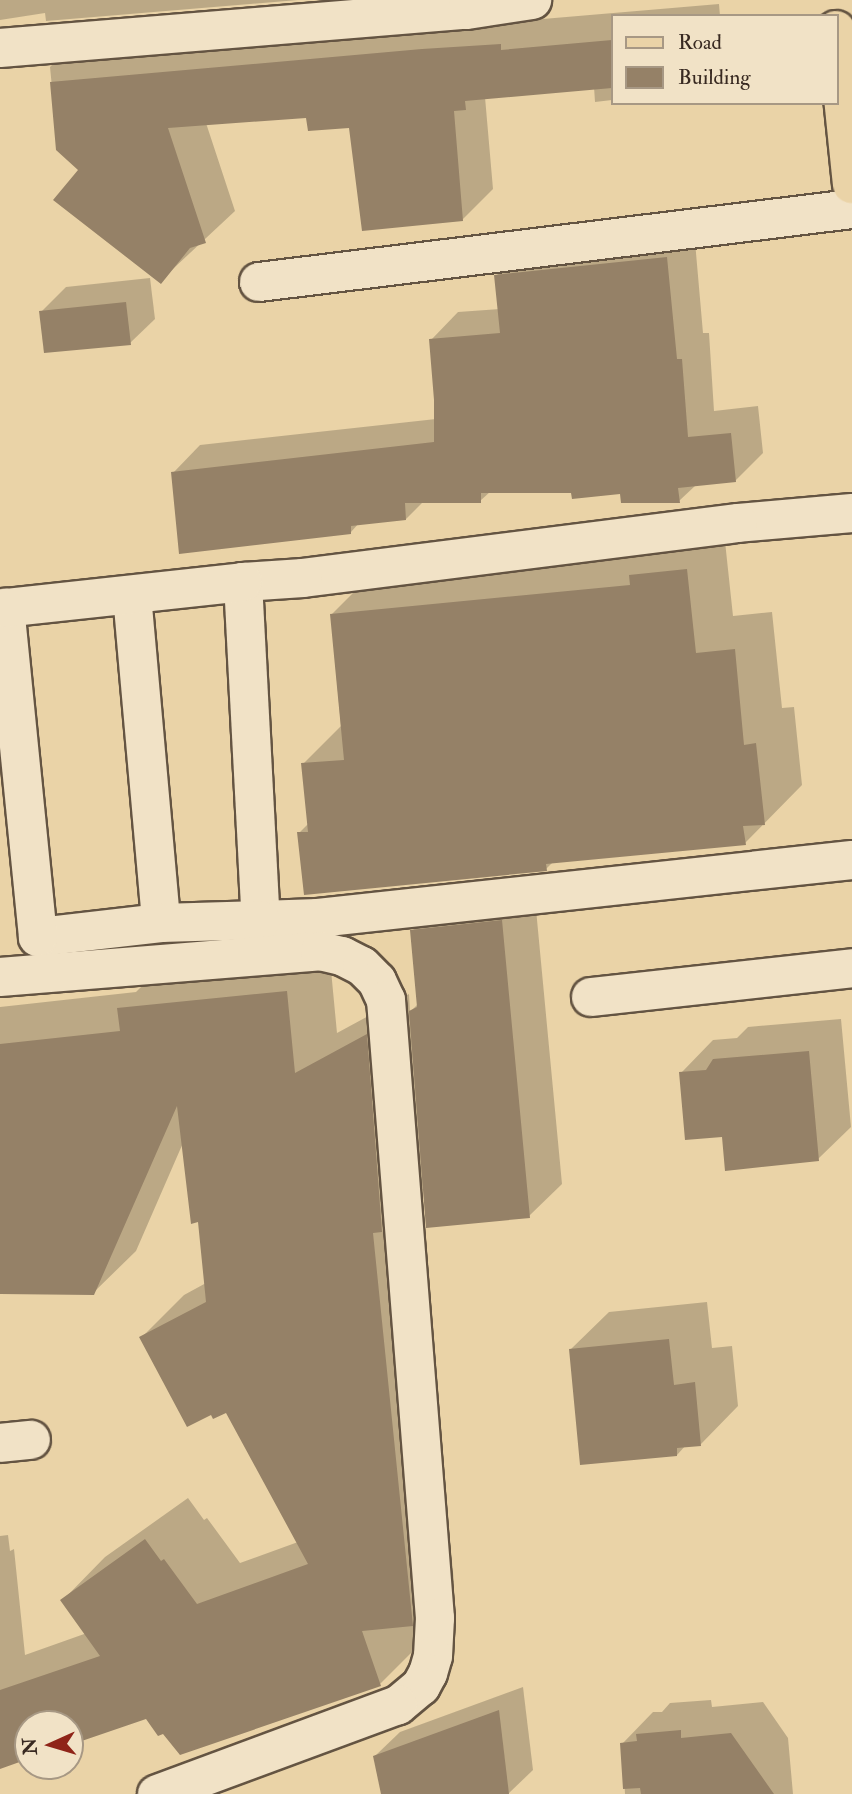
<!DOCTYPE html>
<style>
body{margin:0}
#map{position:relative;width:852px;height:1794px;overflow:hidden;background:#ead3a7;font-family:"IM FELL Double Pica",serif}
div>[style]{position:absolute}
.shadow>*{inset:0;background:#0003}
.building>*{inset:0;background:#958167}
.roads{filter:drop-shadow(2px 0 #645442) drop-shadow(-2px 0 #645442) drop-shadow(0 2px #645442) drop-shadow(0 -2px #645442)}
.minor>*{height:38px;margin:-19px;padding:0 19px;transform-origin:19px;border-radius:19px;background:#f1e2c6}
.major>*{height:38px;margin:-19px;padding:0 19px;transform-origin:19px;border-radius:19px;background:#ead3a7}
span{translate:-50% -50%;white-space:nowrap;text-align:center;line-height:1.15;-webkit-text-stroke:5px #f1e2c6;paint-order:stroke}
.legend{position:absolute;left:611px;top:14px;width:228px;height:91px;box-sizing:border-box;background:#f1e2c6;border:2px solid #a79884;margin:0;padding:9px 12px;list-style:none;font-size:21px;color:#382921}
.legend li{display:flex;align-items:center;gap:14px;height:35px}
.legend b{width:35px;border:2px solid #a79884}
.north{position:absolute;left:14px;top:1710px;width:70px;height:70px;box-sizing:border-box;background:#f1e2c6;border:2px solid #a79884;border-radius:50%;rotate:266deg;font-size:19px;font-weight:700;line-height:28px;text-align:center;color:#382921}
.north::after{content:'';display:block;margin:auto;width:24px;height:32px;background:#8f2418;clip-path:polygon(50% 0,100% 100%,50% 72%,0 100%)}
</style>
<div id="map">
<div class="shadow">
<div style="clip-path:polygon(0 0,298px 0,46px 21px,45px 13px,0 20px)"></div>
<div style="clip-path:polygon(719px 4px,720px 16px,612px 16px,612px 100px,595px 102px,594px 87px,485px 97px,493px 189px,462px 220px,350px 126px,308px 116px,206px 123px,235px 211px,160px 281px,80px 169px,58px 149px,50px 67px,81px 36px,531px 14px,531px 20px)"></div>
<div style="clip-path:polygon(694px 230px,703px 333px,709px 333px,714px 411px,758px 406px,763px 453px,735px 481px,696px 485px,679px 501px,621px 492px,491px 491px,480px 501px,423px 502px,406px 519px,359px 523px,351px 532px,173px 473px,200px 445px,436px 419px,431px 340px,458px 312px,500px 309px,496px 276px,524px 248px)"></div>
<div style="clip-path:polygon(150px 278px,155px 319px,130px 343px,41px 312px,66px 287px)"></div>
<div style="clip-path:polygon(724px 532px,733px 616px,772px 612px,782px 708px,794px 707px,802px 785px,745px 843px,554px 861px,546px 869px,299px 833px,309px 823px,303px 764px,341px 726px,331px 615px,369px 577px)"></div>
<div style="clip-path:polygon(534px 888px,562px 1184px,529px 1216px,425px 1188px,416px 1197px,454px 1582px,415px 1621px,422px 1642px,380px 1684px,163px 1732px,146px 1717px,70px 1743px,70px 1724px,28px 1724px,28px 1758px,0 1768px,0 1536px,8px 1535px,10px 1551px,14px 1549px,25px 1655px,87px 1633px,63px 1600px,105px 1557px,188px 1498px,204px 1520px,207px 1518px,240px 1563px,298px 1542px,227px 1411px,142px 1337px,184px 1295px,206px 1283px,199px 1220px,183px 1143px,136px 1251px,93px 1293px,0 1292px,0 1007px,136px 992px,162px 966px,329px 949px,337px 1033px,409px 994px,410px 1012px,418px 1004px,412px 931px,444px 898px)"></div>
<div style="clip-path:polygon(841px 1019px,851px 1127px,818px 1159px,724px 1135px,681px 1073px,713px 1040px,737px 1038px,748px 1027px)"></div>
<div style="clip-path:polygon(707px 1302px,712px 1348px,732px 1346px,738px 1406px,701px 1444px,686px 1445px,677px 1455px,571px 1349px,609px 1312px)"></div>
<div style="clip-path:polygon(523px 1687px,533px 1770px,508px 1794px,382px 1794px,375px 1756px,400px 1732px)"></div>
<div style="clip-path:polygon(711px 1700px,712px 1707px,763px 1702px,788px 1738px,793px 1794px,625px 1794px,622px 1744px,653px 1712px,662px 1712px,670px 1703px)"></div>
</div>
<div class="building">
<div style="clip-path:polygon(612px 40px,612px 88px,465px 101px,466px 110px,454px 111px,463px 221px,362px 231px,349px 128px,308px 131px,306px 118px,168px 128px,206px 243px,190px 248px,161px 284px,53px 200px,78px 170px,56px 150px,50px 82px,422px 49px,501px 44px,501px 50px)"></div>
<div style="clip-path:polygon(667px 257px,677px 359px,682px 359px,688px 437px,731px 433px,736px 482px,678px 488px,680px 503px,621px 503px,620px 494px,572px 499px,571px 493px,481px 493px,481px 503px,405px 503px,406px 520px,351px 526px,351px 534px,179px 554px,171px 472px,434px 442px,434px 400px,429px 339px,500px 333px,494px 275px)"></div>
<div style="clip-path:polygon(126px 302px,131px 345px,44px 353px,39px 311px)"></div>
<div style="clip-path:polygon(687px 569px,696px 653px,735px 649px,744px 745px,756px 743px,765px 825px,743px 826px,746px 845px,546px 864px,547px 871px,304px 895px,297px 832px,308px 832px,301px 763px,344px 760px,330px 614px,630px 585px,629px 575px)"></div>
<div style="clip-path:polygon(502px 920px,530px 1218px,426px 1228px,409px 1011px,417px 1007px,410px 930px)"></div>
<div style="clip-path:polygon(287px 991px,295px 1073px,367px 1034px,382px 1232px,373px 1233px,413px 1626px,362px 1631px,381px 1686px,180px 1755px,163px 1734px,158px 1736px,146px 1719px,70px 1745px,70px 1724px,28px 1724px,28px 1759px,0 1769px,0 1690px,100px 1656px,60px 1600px,145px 1539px,161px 1561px,164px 1559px,197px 1604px,308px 1564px,226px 1413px,213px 1419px,211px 1415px,187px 1427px,139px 1337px,206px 1302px,198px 1222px,191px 1224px,177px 1106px,94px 1295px,0 1294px,0 1044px,120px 1031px,117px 1008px)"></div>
<div style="clip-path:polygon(809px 1051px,819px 1161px,725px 1171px,722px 1137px,685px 1140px,679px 1072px,706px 1070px,713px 1059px)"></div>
<div style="clip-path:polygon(669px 1339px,674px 1385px,695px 1382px,701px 1446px,677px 1448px,677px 1456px,580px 1465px,569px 1349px)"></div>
<div style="clip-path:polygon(499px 1710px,509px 1794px,381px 1794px,373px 1756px)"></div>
<div style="clip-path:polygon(681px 1730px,681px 1738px,731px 1733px,774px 1794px,641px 1794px,640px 1788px,623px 1789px,620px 1743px,637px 1741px,636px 1734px)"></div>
</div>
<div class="roads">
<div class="minor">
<div style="left:0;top:48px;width:469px;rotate:-4.7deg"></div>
<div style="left:467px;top:10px;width:66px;rotate:-8.7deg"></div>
<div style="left:259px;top:282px;width:597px;rotate:-7.02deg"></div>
<div style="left:852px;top:513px;width:114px;rotate:175deg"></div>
<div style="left:738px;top:523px;width:438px;rotate:172.8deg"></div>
<div style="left:303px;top:578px;width:60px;rotate:176.2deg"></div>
<div style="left:243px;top:582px;width:338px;rotate:87deg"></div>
<div style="left:261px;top:920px;width:57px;rotate:-2deg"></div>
<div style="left:318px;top:918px;width:537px;rotate:-6.2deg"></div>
<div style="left:132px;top:595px;width:329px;rotate:84.9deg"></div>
<div style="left:161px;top:923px;width:100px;rotate:-1.7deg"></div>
<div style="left:161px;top:923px;width:124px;rotate:173.5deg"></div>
<div style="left:38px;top:937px;width:331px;rotate:-95.7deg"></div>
<div style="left:5px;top:608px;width:239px;rotate:-6.2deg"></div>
<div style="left:0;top:977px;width:321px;rotate:-4.6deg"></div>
<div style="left:320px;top:951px;width:23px;rotate:13deg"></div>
<div style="left:342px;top:956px;width:22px;rotate:27deg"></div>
<div style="left:362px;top:966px;width:21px;rotate:45deg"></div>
<div style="left:377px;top:981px;width:21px;rotate:65deg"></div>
<div style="left:386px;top:1000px;width:620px;rotate:85.47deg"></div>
<div style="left:435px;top:1618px;width:38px;rotate:93deg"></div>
<div style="left:433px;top:1656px;width:18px;rotate:106deg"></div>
<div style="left:428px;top:1673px;width:15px;rotate:118deg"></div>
<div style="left:421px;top:1686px;width:30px;rotate:140deg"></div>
<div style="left:398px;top:1705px;width:257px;rotate:159.7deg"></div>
<div style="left:591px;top:997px;width:263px;rotate:-6.3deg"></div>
<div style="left:0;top:1443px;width:31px;rotate:-6deg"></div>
</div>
<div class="major">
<div style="left:836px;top:30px;width:155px;rotate:84.1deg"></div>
</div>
</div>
<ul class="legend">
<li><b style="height:9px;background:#ead3a7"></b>Road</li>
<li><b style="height:19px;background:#958167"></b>Building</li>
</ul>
<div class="north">N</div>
</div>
